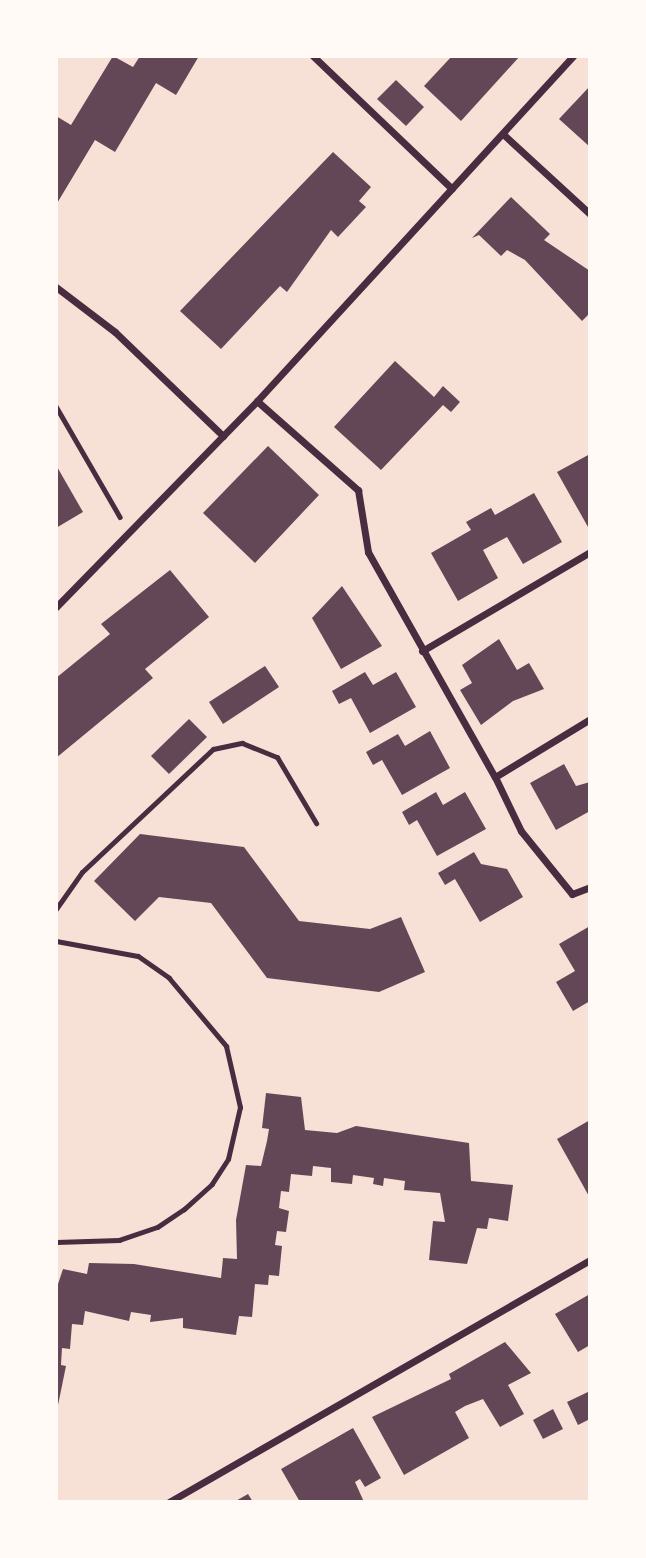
<!DOCTYPE html>
<style>
body{margin:0}
#map{position:relative;width:646px;height:1558px;overflow:hidden;background:#f7e1d7;font-family:Literata,serif}
div>[style]{position:absolute}
.building>*{inset:0;background:#644757}
.path>*{height:4.5px;margin:-2.25px;padding:0 2.25px;transform-origin:2.25px;border-radius:2.25px;background:#4a2c40}
.service>*{height:5px;margin:-2.5px;padding:0 2.5px;transform-origin:2.5px;border-radius:2.5px;background:#4a2c40}
.minor>*{height:7px;margin:-3.5px;padding:0 3.5px;transform-origin:3.5px;border-radius:3.5px;background:#4a2c40}
span{translate:-50% -50%;white-space:nowrap;text-align:center;line-height:1.15;-webkit-text-stroke:5px #fffaf5;paint-order:stroke}
.frame{position:absolute;inset:0;border:58px solid #fffaf5;pointer-events:none}
</style>
<div id="map">
<div class="building">
<div style="clip-path:polygon(113px 56px,133px 67px,140px 56px,199px 56px,176px 95px,156px 83px,115px 152px,95px 140px,56px 205px,56px 116px,71px 125px)"></div>
<div style="clip-path:polygon(452px 56px,520px 56px,461px 121px,424px 86px)"></div>
<div style="clip-path:polygon(396px 80px,424px 107px,406px 126px,377px 99px)"></div>
<div style="clip-path:polygon(590px 86px,590px 147px,559px 119px)"></div>
<div style="clip-path:polygon(333px 152px,371px 187px,359px 201px,366px 207px,338px 237px,331px 230px,287px 292px,280px 286px,221px 349px,180px 311px)"></div>
<div style="clip-path:polygon(511px 197px,550px 234px,544px 240px,590px 271px,590px 313px,582px 321px,525px 260px,507px 250px,501px 256px,479px 235px,472px 238px)"></div>
<div style="clip-path:polygon(395px 361px,434px 397px,443px 386px,460px 402px,451px 412px,443px 405px,381px 470px,334px 427px)"></div>
<div style="clip-path:polygon(268px 446px,319px 495px,255px 563px,203px 513px)"></div>
<div style="clip-path:polygon(590px 454px,590px 525px,588px 527px,557px 472px)"></div>
<div style="clip-path:polygon(56px 465px,83px 512px,56px 528px)"></div>
<div style="clip-path:polygon(534px 493px,562px 542px,523px 564px,507px 537px,483px 550px,498px 578px,458px 601px,431px 553px,471px 530px,466px 522px,491px 508px,495px 515px)"></div>
<div style="clip-path:polygon(170px 570px,209px 617px,145px 669px,153px 678px,56px 758px,56px 678px,110px 634px,101px 624px)"></div>
<div style="clip-path:polygon(342px 586px,382px 646px,341px 669px,312px 618px)"></div>
<div style="clip-path:polygon(499px 639px,517px 670px,529px 663px,544px 689px,513px 701px,481px 725px,460px 690px,472px 683px,462px 665px)"></div>
<div style="clip-path:polygon(265px 666px,279px 687px,223px 724px,209px 702px)"></div>
<div style="clip-path:polygon(365px 672px,373px 685px,396px 672px,416px 707px,370px 733px,351px 698px,339px 704px,332px 691px)"></div>
<div style="clip-path:polygon(189px 719px,207px 737px,169px 774px,151px 756px)"></div>
<div style="clip-path:polygon(430px 731px,450px 768px,402px 795px,382px 760px,373px 765px,366px 752px,398px 734px,405px 746px)"></div>
<div style="clip-path:polygon(564px 764px,576px 786px,590px 782px,590px 811px,556px 830px,530px 783px)"></div>
<div style="clip-path:polygon(436px 792px,443px 805px,465px 792px,486px 829px,437px 856px,417px 820px,409px 825px,402px 812px)"></div>
<div style="clip-path:polygon(140px 834px,244px 847px,299px 921px,370px 929px,401px 917px,425px 972px,379px 992px,267px 978px,211px 903px,159px 897px,135px 921px,94px 881px)"></div>
<div style="clip-path:polygon(474px 852px,481px 864px,507px 869px,523px 897px,480px 922px,455px 879px,445px 885px,438px 873px)"></div>
<div style="clip-path:polygon(590px 926px,590px 1001px,573px 1011px,556px 982px,575px 971px,559px 944px)"></div>
<div style="clip-path:polygon(266px 1093px,301px 1097px,305px 1130px,337px 1133px,356px 1126px,469px 1143px,471px 1181px,513px 1185px,508px 1221px,489px 1218px,487px 1229px,477px 1228px,467px 1264px,429px 1260px,433px 1221px,445px 1222px,440px 1193px,404px 1190px,405px 1181px,384px 1178px,383px 1186px,373px 1184px,374px 1178px,353px 1175px,352px 1184px,331px 1182px,331px 1168px,313px 1166px,312px 1176px,291px 1174px,289px 1192px,281px 1191px,279px 1208px,289px 1211px,286px 1232px,277px 1231px,275px 1245px,282px 1246px,279px 1276px,269px 1275px,268px 1285px,255px 1284px,252px 1317px,239px 1316px,236px 1335px,183px 1328px,183px 1318px,150px 1322px,151px 1315px,131px 1312px,129px 1321px,85px 1311px,83px 1325px,72px 1324px,70px 1349px,62px 1348px,61px 1365px,66px 1366px,56px 1415px,56px 1290px,63px 1269px,87px 1274px,89px 1263px,134px 1264px,221px 1278px,223px 1258px,237px 1259px,236px 1220px,246px 1165px,261px 1166px,267px 1141px,269px 1129px,262px 1128px)"></div>
<div style="clip-path:polygon(590px 1120px,590px 1198px,557px 1139px)"></div>
<div style="clip-path:polygon(590px 1294px,590px 1345px,578px 1352px,555px 1314px)"></div>
<div style="clip-path:polygon(505px 1342px,531px 1373px,508px 1385px,524px 1414px,500px 1427px,483px 1399px,465px 1406px,455px 1412px,469px 1438px,404px 1475px,372px 1417px,451px 1379px,449px 1374px)"></div>
<div style="clip-path:polygon(590px 1391px,590px 1419px,578px 1425px,567px 1402px)"></div>
<div style="clip-path:polygon(553px 1409px,563px 1429px,543px 1439px,533px 1420px)"></div>
<div style="clip-path:polygon(353px 1428px,381px 1478px,365px 1487px,360px 1479px,355px 1482px,364px 1502px,300px 1502px,281px 1469px)"></div>
<div style="clip-path:polygon(248px 1494px,253px 1502px,234px 1502px)"></div>
</div>
<div class="path">
<div style="left:56px;top:406px;width:128px;rotate:60deg"></div>
</div>
<div class="service">
<div style="left:56px;top:909px;width:45px;rotate:-54.9deg"></div>
<div style="left:82px;top:872px;width:180px;rotate:-43.2deg"></div>
<div style="left:213px;top:749px;width:30px;rotate:-12deg"></div>
<div style="left:242px;top:743px;width:38px;rotate:22deg"></div>
<div style="left:277px;top:757px;width:77px;rotate:59.4deg"></div>
<div style="left:56px;top:941px;width:83px;rotate:10.4deg"></div>
<div style="left:138px;top:956px;width:38px;rotate:35deg"></div>
<div style="left:169px;top:978px;width:89px;rotate:50deg"></div>
<div style="left:226px;top:1046px;width:63px;rotate:77.1deg"></div>
<div style="left:240px;top:1107px;width:53px;rotate:103deg"></div>
<div style="left:228px;top:1159px;width:30px;rotate:123deg"></div>
<div style="left:212px;top:1184px;width:38px;rotate:138deg"></div>
<div style="left:184px;top:1209px;width:32px;rotate:146deg"></div>
<div style="left:157px;top:1227px;width:40px;rotate:161.1deg"></div>
<div style="left:119px;top:1240px;width:63px;rotate:178.2deg"></div>
</div>
<div class="minor">
<div style="left:313px;top:56px;width:192px;rotate:43.7deg"></div>
<div style="left:503px;top:134px;width:118px;rotate:42.6deg"></div>
<div style="left:56px;top:287px;width:74px;rotate:37.3deg"></div>
<div style="left:115px;top:332px;width:150px;rotate:43.9deg"></div>
<div style="left:257px;top:401px;width:135px;rotate:41.4deg"></div>
<div style="left:358px;top:490px;width:63px;rotate:80.8deg"></div>
<div style="left:368px;top:552px;width:258px;rotate:60.6deg"></div>
<div style="left:495px;top:777px;width:111px;rotate:-31.4deg"></div>
<div style="left:56px;top:607px;width:288px;rotate:-45.7deg"></div>
<div style="left:257px;top:401px;width:468px;rotate:-47.5deg"></div>
<div style="left:422px;top:651px;width:195px;rotate:-30.5deg"></div>
<div style="left:495px;top:777px;width:60px;rotate:64.3deg"></div>
<div style="left:521px;top:831px;width:81px;rotate:51deg"></div>
<div style="left:572px;top:894px;width:19px;rotate:-21deg"></div>
<div style="left:169px;top:1502px;width:486px;rotate:-29.9deg"></div>
</div>
<div class="frame"></div>
</div>
